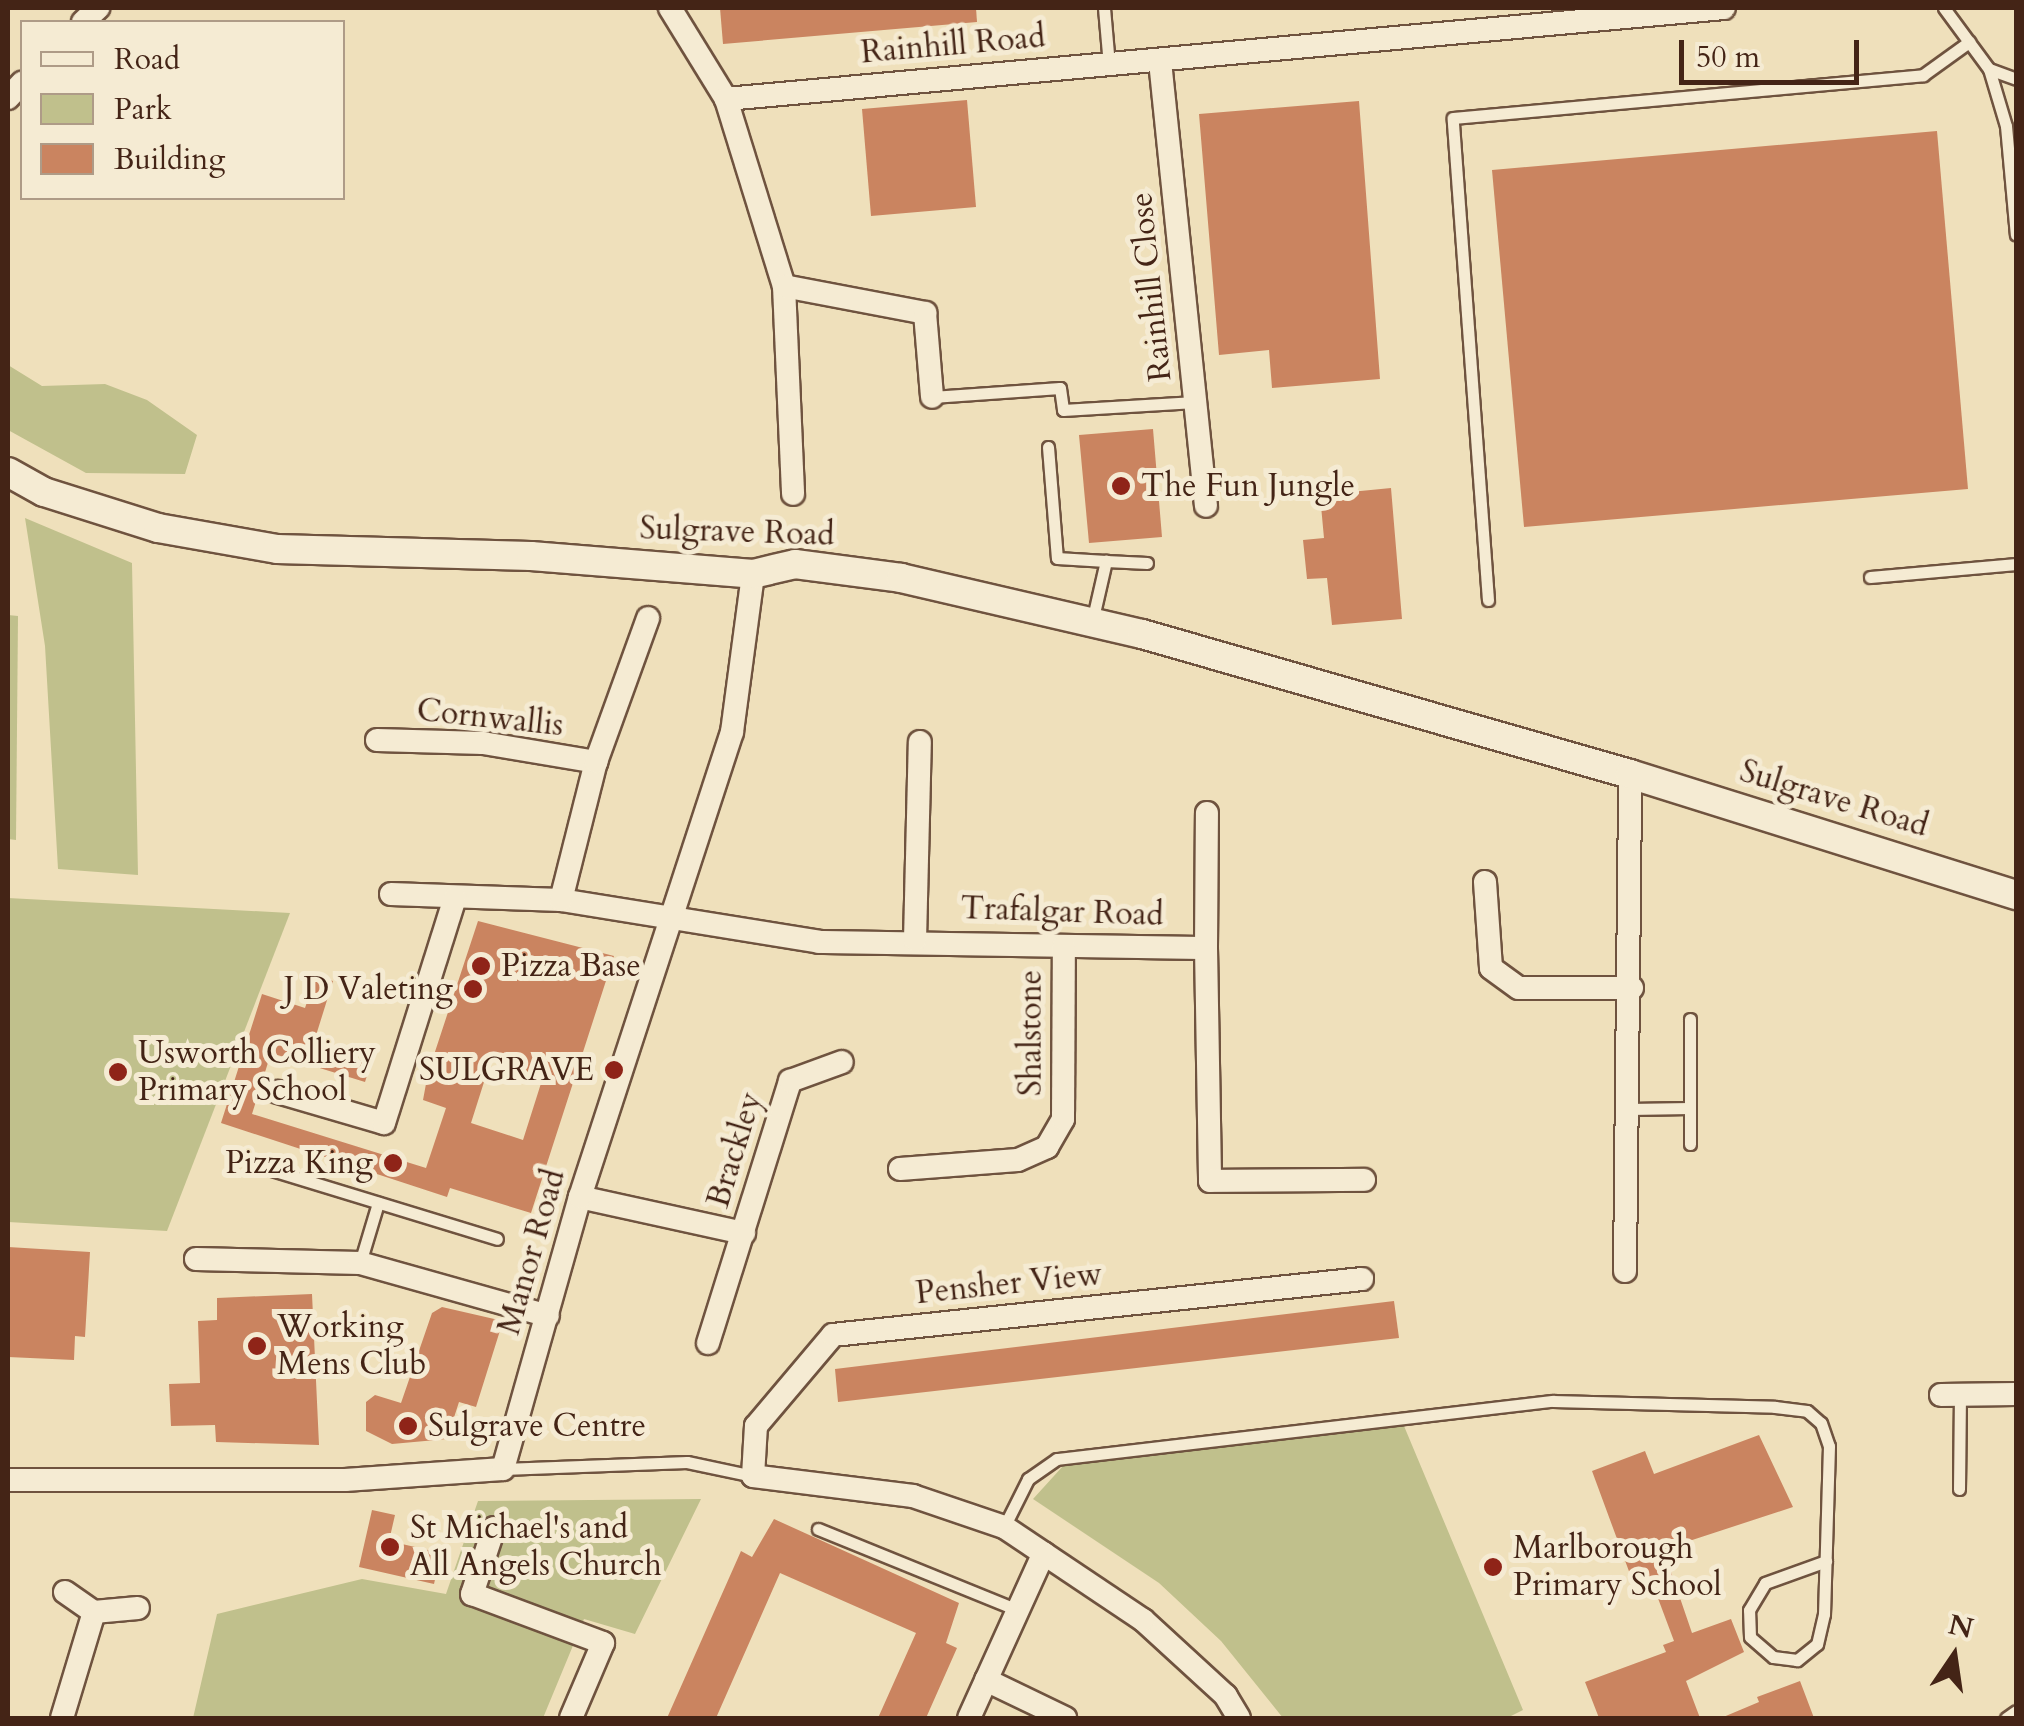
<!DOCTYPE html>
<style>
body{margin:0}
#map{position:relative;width:2024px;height:1726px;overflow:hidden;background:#efe0bb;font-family:Cardo,serif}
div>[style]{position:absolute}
.green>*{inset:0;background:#c0c08c}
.building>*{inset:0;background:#ca8460}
.roads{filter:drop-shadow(2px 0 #6f533f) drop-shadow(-2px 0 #6f533f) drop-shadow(0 2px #6f533f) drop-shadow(0 -2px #6f533f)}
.service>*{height:11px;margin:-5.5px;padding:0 5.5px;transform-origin:5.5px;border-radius:5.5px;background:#f5ebd3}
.minor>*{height:22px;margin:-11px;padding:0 11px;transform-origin:11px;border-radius:11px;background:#f5ebd3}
.tertiary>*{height:28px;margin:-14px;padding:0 14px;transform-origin:14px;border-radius:14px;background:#f5ebd3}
.dots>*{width:28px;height:28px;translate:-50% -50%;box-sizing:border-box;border:5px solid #f5ebd3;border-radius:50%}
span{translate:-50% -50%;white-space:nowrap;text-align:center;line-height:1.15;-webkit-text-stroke:10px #f5ebd3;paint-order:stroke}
.street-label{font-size:32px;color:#442416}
.poi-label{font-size:32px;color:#442416}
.left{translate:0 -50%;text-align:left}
.right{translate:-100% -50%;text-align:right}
.frame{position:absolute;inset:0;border:10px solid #442416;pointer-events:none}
.legend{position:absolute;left:20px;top:20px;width:325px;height:180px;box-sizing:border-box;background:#f5ebd3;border:2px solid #ae9b87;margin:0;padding:12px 18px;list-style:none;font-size:30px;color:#442416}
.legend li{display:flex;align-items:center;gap:20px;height:50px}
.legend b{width:50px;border:2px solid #ae9b87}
.north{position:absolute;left:1904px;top:1606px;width:100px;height:100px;-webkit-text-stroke:8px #f5ebd3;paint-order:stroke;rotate:13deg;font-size:28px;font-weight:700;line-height:40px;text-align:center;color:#442416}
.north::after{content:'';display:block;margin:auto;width:35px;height:45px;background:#442416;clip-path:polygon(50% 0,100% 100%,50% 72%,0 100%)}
.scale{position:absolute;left:1679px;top:40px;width:180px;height:45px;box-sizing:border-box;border:5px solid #442416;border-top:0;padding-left:12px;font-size:30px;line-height:35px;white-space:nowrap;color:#442416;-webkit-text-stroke:8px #f5ebd3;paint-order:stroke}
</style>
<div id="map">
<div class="green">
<div style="clip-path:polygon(8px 365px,42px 386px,105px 384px,147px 400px,197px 435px,185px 474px,86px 473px,8px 430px)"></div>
<div style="clip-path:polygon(25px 518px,132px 563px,138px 875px,58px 869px,45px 646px)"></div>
<div style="clip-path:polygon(8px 615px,18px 616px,16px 840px,8px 839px)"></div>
<div style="clip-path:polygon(8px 898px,290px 913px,167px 1231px,8px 1222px)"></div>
<div style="clip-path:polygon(1404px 1426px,1523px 1710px,1507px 1718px,1283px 1718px,1221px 1641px,1159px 1583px,1033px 1499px,1063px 1466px)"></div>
<div style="clip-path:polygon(701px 1499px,635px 1634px,584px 1619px,543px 1718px,193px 1718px,217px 1614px,362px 1579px,446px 1594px,478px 1501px)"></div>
</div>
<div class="building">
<div style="clip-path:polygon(720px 8px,976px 8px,977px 22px,723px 44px)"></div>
<div style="clip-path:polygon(967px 100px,976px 207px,871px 216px,862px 109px)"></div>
<div style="clip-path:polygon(1359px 101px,1380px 379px,1272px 388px,1269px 350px,1219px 355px,1199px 114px)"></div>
<div style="clip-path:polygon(1937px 131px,1968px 489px,1524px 527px,1492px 170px)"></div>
<div style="clip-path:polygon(1153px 429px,1162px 537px,1089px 543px,1079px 435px)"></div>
<div style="clip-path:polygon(1391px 488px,1402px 619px,1332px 625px,1327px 578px,1307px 579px,1303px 540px,1324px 538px,1320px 495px)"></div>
<div style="clip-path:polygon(evenodd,478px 921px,614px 956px,531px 1213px,450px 1188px,447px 1197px,221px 1123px,262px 994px,305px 1008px,316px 975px,333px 981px,313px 1045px,371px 1063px,365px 1082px,271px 1053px,252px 1114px,426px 1168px,446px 1108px,423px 1100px,428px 1073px,478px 921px,491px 1060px,543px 1077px,523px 1140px,471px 1123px,491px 1060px)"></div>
<div style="clip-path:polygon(8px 1247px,90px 1252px,85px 1337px,75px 1336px,74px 1360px,8px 1357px)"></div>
<div style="clip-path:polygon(312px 1294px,319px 1445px,216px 1442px,215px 1425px,171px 1426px,169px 1384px,200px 1383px,198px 1321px,217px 1320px,217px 1298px)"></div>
<div style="clip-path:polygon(1394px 1301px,1399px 1338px,838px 1402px,835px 1369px)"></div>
<div style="clip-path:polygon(442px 1307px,503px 1321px,476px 1407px,459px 1402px,447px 1439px,392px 1444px,366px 1431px,366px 1402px,375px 1395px,401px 1403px,432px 1313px)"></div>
<div style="clip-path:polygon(1759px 1435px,1793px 1507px,1680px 1544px,1684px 1554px,1667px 1560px,1692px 1633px,1731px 1619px,1744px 1652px,1686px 1681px,1700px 1718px,1599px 1718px,1585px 1682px,1666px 1652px,1663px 1645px,1674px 1641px,1656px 1593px,1651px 1595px,1641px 1570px,1630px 1574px,1592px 1471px,1645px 1451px,1654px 1474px)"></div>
<div style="clip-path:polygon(372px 1510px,395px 1515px,389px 1541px,441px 1553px,434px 1584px,359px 1567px)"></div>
<div style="clip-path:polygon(774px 1519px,959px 1603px,946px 1643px,957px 1648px,926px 1718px,878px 1718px,916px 1633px,780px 1573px,716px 1718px,667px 1718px,741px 1551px,752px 1557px)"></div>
<div style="clip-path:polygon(1800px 1681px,1814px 1718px,1721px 1718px,1759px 1702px,1757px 1697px)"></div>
</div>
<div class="roads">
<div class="service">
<div style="left:1104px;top:8px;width:57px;rotate:85deg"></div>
<div style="left:1944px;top:8px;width:76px;rotate:53.6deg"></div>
<div style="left:1989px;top:69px;width:59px;rotate:73.4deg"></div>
<div style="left:2006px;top:126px;width:109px;rotate:84.8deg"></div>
<div style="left:1989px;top:69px;width:29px;rotate:20deg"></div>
<div style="left:932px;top:397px;width:128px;rotate:-4deg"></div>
<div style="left:1060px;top:388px;width:22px;rotate:82deg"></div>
<div style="left:1063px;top:410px;width:132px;rotate:-3.5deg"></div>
<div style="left:1048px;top:447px;width:111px;rotate:85.4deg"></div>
<div style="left:1057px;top:558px;width:49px;rotate:3.5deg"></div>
<div style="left:1870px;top:577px;width:147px;rotate:-5.1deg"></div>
<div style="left:1488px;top:600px;width:483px;rotate:-94.2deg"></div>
<div style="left:1453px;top:118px;width:472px;rotate:-5.2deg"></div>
<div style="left:1923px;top:75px;width:57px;rotate:-35.7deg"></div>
<div style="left:1092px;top:622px;width:63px;rotate:-77.1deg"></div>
<div style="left:1106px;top:561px;width:41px;rotate:2.8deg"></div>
<div style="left:1629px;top:1109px;width:61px;rotate:-0.9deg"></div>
<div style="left:1690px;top:1144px;width:125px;rotate:-90deg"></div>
<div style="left:252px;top:1164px;width:256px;rotate:17deg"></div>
<div style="left:360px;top:1263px;width:63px;rotate:-73.3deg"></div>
<div style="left:503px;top:1469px;width:184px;rotate:-2.2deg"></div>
<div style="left:687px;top:1462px;width:67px;rotate:12deg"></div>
<div style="left:1959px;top:1489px;width:94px;rotate:-89.4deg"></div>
<div style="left:1004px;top:1527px;width:54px;rotate:-63.4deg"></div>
<div style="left:1028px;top:1479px;width:35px;rotate:-35deg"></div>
<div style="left:1057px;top:1459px;width:499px;rotate:-6.7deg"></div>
<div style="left:1553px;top:1401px;width:222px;rotate:1.5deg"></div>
<div style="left:1775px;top:1407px;width:32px;rotate:7deg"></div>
<div style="left:1807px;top:1411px;width:18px;rotate:41deg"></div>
<div style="left:1821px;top:1423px;width:24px;rotate:71deg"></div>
<div style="left:1829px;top:1446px;width:168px;rotate:91.7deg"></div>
<div style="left:1824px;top:1614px;width:31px;rotate:103deg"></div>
<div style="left:1817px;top:1644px;width:26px;rotate:141deg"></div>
<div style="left:1797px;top:1660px;width:24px;rotate:-173deg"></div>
<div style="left:1773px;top:1657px;width:30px;rotate:-139deg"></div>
<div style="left:1750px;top:1637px;width:27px;rotate:-92deg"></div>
<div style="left:1749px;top:1610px;width:31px;rotate:-59deg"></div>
<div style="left:1765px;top:1583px;width:65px;rotate:-19.8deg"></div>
<div style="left:818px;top:1529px;width:215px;rotate:22.1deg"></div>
<div style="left:2006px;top:1718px;width:12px;rotate:-35deg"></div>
</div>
<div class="minor">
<div style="left:670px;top:8px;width:107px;rotate:58.4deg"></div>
<div style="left:726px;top:99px;width:196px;rotate:72.8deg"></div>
<div style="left:784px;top:286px;width:208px;rotate:87.5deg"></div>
<div style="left:83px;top:22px;width:21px;rotate:-43deg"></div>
<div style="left:1160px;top:61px;width:447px;rotate:84.1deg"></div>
<div style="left:8px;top:98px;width:21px;rotate:-47deg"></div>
<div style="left:726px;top:99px;width:1002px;rotate:-5.21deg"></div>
<div style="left:784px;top:286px;width:144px;rotate:10.8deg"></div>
<div style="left:925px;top:313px;width:84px;rotate:85.2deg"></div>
<div style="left:377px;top:740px;width:106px;rotate:1.6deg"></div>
<div style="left:483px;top:743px;width:115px;rotate:9.5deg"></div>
<div style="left:1485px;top:882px;width:86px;rotate:86deg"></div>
<div style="left:1491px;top:968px;width:34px;rotate:36deg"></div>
<div style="left:1519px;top:988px;width:113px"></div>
<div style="left:391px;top:894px;width:170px;rotate:2deg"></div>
<div style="left:561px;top:900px;width:261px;rotate:9.2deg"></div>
<div style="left:819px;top:942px;width:387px;rotate:0.9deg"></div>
<div style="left:1206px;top:948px;width:233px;rotate:89deg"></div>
<div style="left:1210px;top:1181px;width:154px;rotate:-0.4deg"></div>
<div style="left:561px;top:900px;width:142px;rotate:-75.8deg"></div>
<div style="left:596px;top:762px;width:153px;rotate:-70.1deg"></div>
<div style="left:915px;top:940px;width:198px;rotate:-88.6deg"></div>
<div style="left:1206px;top:948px;width:135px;rotate:-89.6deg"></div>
<div style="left:278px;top:1092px;width:110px;rotate:16.3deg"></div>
<div style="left:384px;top:1123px;width:236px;rotate:-72.5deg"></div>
<div style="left:900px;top:1169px;width:118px;rotate:-4.4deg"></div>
<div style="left:1018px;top:1160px;width:32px;rotate:-24deg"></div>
<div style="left:1047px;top:1147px;width:32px;rotate:-60deg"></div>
<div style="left:1063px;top:1119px;width:173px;rotate:-89.7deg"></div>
<div style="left:580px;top:1197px;width:168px;rotate:12.4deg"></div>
<div style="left:196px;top:1259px;width:164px;rotate:1.4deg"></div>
<div style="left:360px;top:1263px;width:195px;rotate:15.7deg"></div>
<div style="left:1625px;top:1271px;width:497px;rotate:-89.4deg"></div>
<div style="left:708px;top:1343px;width:275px;rotate:-72.6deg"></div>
<div style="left:790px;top:1081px;width:55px;rotate:-20.1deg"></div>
<div style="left:1941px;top:1395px;width:75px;rotate:-0.8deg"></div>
<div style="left:8px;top:1480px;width:337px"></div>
<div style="left:345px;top:1480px;width:158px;rotate:-4deg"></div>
<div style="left:503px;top:1469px;width:283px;rotate:-74.2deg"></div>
<div style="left:580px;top:1197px;width:489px;rotate:-71.9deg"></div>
<div style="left:732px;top:732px;width:159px;rotate:-82.4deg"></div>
<div style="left:494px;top:1528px;width:70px;rotate:108.4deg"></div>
<div style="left:472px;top:1594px;width:140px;rotate:20.5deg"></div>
<div style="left:603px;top:1643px;width:82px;rotate:113.1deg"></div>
<div style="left:65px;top:1592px;width:35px;rotate:35deg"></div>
<div style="left:94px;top:1612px;width:44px;rotate:-5.2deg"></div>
<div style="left:986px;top:1680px;width:88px;rotate:25.7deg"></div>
<div style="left:62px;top:1718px;width:111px;rotate:-73.2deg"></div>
<div style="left:969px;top:1718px;width:181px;rotate:-65.6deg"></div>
<div style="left:1239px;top:1718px;width:26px;rotate:-121deg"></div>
<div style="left:1226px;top:1696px;width:113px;rotate:-137.5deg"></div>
<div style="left:1143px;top:1620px;width:167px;rotate:-146.2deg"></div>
<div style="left:1004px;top:1527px;width:96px;rotate:-161.2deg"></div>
<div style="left:913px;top:1496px;width:161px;rotate:-172.9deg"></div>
<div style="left:753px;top:1476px;width:50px;rotate:-86.6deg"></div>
<div style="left:756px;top:1426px;width:119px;rotate:-49.8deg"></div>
<div style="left:833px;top:1335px;width:532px;rotate:-6.04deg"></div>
</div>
<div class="tertiary">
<div style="left:8px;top:472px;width:41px;rotate:29.1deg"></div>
<div style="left:44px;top:492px;width:120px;rotate:17.5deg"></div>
<div style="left:158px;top:528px;width:121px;rotate:10deg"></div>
<div style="left:277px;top:549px;width:254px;rotate:1.6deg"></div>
<div style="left:531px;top:556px;width:223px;rotate:4.6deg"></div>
<div style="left:753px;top:574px;width:43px;rotate:-13.4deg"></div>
<div style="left:795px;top:564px;width:107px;rotate:7.5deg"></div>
<div style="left:901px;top:578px;width:247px;rotate:13.1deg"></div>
<div style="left:1142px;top:634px;width:508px;rotate:16.01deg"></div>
<div style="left:1630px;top:774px;width:405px;rotate:17.4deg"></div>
</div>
</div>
<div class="dots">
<div style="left:1121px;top:486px;background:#8f2418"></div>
<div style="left:481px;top:966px;background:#8f2418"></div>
<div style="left:473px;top:989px;background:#8f2418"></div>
<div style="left:614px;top:1070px;background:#8f2418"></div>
<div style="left:118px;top:1072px;background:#8f2418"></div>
<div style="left:393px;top:1163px;background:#8f2418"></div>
<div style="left:257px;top:1346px;background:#8f2418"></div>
<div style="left:408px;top:1426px;background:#8f2418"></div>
<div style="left:390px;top:1547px;background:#8f2418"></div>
<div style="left:1493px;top:1567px;background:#8f2418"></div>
</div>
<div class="street-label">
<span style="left:953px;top:45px;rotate:-5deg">Rainhill Road</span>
<span style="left:1151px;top:287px;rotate:-96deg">Rainhill Close</span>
<span style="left:737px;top:532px;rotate:2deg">Sulgrave Road</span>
<span style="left:490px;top:718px;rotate:6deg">Cornwallis</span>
<span style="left:1834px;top:799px;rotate:17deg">Sulgrave Road</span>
<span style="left:1062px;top:912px;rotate:2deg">Trafalgar Road</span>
<span style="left:1031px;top:1033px;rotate:-90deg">Shalstone</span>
<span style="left:735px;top:1150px;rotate:-73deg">Brackley</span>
<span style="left:532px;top:1252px;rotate:-74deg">Manor Road</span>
<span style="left:1009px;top:1284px;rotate:-6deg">Pensher View</span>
</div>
<div class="poi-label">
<span class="left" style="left:1141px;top:486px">The Fun Jungle</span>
<span class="left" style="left:501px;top:966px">Pizza Base</span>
<span class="right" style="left:453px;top:989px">J D Valeting</span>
<span class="left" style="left:138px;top:1072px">Usworth Colliery<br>Primary School</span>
<span class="right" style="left:594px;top:1070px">SULGRAVE</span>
<span class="right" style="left:373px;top:1163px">Pizza King</span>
<span class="left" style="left:277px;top:1346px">Working<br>Mens Club</span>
<span class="left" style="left:428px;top:1426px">Sulgrave Centre</span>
<span class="left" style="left:410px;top:1547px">St Michael's and<br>All Angels Church</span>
<span class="left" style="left:1513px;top:1567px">Marlborough<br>Primary School</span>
</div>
<div class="frame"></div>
<ul class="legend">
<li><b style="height:12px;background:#f5ebd3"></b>Road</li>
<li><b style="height:28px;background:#c0c08c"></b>Park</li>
<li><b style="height:28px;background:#ca8460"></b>Building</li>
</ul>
<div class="north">N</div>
<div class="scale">50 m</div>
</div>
